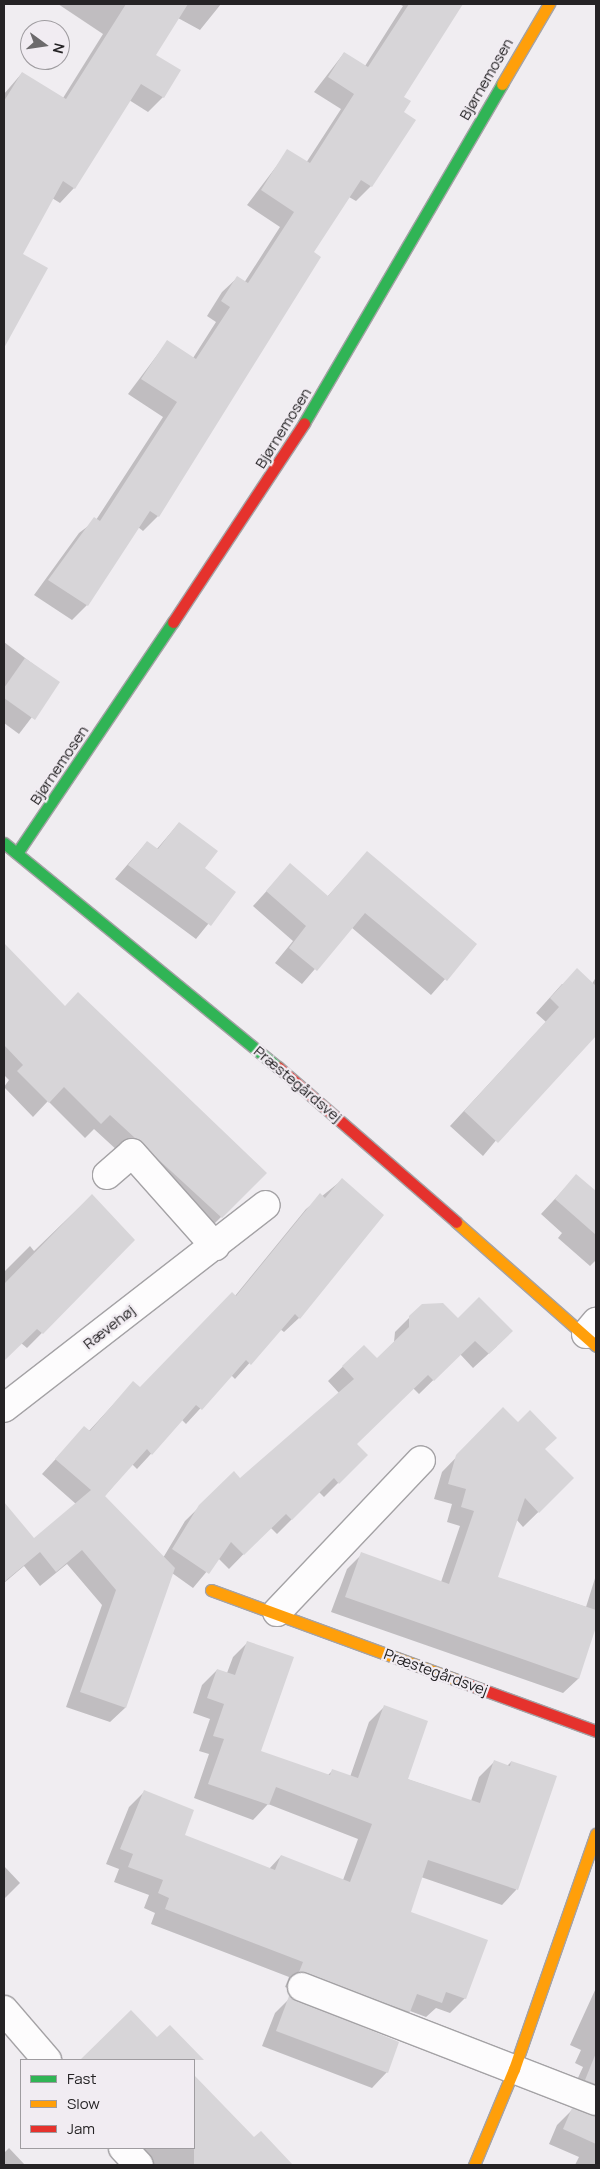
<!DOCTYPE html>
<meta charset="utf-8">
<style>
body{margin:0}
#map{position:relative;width:600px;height:2169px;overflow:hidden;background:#f0edf1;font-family:Manrope,sans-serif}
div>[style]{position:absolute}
.shadow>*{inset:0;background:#0003}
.building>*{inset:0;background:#d7d5d8}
.roads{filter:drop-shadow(1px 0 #a4a2a5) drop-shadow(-1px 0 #a4a2a5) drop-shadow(0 1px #a4a2a5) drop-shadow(0 -1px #a4a2a5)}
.street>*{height:28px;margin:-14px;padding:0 14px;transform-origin:14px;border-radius:14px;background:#fdfcfd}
.fast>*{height:11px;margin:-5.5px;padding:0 5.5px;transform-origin:5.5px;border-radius:5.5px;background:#30b455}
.slow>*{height:11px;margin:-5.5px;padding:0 5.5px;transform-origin:5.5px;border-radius:5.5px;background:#ff9f0a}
.jam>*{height:11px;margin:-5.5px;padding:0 5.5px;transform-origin:5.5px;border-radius:5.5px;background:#e5322d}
span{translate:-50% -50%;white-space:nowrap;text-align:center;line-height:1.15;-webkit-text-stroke:4.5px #f1ecf2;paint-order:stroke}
.street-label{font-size:15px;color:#252325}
.frame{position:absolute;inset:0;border:5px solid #252325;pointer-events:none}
.legend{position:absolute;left:20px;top:2059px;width:175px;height:90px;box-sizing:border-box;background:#f1ecf2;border:1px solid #9f9ca0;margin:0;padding:6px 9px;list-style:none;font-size:15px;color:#252325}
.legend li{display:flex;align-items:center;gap:10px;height:25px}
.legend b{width:25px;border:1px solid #9f9ca0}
.north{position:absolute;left:20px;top:20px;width:50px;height:50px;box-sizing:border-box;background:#f1ecf2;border:1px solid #9f9ca0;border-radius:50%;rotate:104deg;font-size:14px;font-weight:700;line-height:20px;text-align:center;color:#252325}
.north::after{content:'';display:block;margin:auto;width:18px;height:22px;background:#6c6a6c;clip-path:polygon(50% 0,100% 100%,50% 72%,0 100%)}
</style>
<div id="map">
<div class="shadow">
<div style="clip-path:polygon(58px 4px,221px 4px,200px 30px,178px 18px,154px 55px,179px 71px,163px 97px,148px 112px,129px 100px,74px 188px,60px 203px,52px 198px,21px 255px,46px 268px,4px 345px,4px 94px,22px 73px,63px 98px,103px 34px)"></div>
<div style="clip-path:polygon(399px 4px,462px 4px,402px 97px,402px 112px,415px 120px,371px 186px,356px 201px,349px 197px,312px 253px,158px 516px,143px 531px,138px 527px,87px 605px,72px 620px,34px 595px,79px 533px,96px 520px,163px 417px,128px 394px,167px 342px,193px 358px,216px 322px,207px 316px,222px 292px,237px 278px,244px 283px,280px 227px,247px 205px,288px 151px,306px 163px,341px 109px,314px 92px,344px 53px,365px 66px,403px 6px)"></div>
<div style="clip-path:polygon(4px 642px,58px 683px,19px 734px,4px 723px)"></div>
<div style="clip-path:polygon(179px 823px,203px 869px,234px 892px,196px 939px,115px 879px,147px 842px,156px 850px)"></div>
<div style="clip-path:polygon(367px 853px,476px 944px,431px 995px,351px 927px,302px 984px,275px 963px,293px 941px,253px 906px,290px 865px,327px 897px)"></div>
<div style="clip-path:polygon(11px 952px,65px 1007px,265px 1173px,206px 1232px,94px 1129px,85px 1138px,48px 1101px,33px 1117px,4px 1087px,9px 1080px,4px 1075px,4px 960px)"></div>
<div style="clip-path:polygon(596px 977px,596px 1020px,483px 1156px,450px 1126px,546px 1022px,536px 1013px,562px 984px,592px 984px)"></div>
<div style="clip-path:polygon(576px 1176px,596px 1193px,596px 1260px,590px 1266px,558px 1238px,562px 1233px,541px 1214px)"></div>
<div style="clip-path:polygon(342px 1180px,299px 1318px,284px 1332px,280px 1329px,235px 1379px,231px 1375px,186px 1424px,182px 1420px,137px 1469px,132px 1464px,104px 1497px,163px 1558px,185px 1521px,234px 1473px,240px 1480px,339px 1393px,328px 1381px,364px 1346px,377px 1360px,394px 1342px,395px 1332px,422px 1305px,458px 1320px,497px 1346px,473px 1368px,460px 1354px,419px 1394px,413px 1388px,356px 1444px,366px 1455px,324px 1497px,319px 1492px,277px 1534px,270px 1527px,229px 1569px,218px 1558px,193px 1588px,172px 1573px,125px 1708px,110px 1722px,66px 1707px,102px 1605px,67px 1564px,40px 1586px,24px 1566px,4px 1583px,4px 1504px,34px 1540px,76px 1504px,42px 1474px,84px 1428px,88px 1432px,133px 1383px,140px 1389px,235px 1296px,306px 1209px)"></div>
<div style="clip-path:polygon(91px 1196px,134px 1240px,27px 1348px,21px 1343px,4px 1358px,4px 1272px,30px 1246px,34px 1251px)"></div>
<div style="clip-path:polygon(503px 1409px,573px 1478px,523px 1527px,516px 1519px,496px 1577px,586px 1607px,596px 1575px,596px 1623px,578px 1679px,563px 1693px,331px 1612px,347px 1569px,362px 1554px,441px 1582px,460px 1526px,447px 1522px,452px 1504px,434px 1499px,442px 1472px)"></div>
<div style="clip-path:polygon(248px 1642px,259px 1752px,327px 1776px,332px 1771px,350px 1777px,369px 1722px,384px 1707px,407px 1779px,471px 1801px,479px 1777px,494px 1762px,507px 1766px,511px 1762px,556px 1777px,516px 1890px,502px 1905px,421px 1877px,409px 1912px,465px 1998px,450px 2013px,436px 2008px,426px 2017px,410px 2011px,394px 2027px,285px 1987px,289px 1977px,151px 1924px,155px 1913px,144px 1908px,149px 1895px,114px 1882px,119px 1869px,106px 1864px,129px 1807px,144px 1792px,183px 1836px,269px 1869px,281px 1856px,343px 1880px,358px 1839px,268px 1804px,253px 1820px,194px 1798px,209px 1754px,199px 1751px,210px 1719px,193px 1713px,202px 1685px,217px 1670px,227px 1673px,233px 1657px)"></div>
<div style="clip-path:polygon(4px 1866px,20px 1883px,4px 1899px)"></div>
<div style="clip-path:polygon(596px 1988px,596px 2165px,575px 2165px,579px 2157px,549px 2144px,557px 2125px,572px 2110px,595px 2117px,593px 2106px,570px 2095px,583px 2067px,575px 2063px,581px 2050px,570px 2045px)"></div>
<div style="clip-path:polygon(290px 1998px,387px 2072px,372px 2088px,262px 2046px,275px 2013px)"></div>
<div style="clip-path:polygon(131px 2012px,157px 2039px,196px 2054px,190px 2060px,82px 2060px)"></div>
<div style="clip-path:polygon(194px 2076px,254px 2139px,261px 2133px,292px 2165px,150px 2165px,133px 2148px,194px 2148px)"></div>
<div style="clip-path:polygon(9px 2148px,25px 2165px,4px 2165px,4px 2153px)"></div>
</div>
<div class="building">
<div style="clip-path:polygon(126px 4px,188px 4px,156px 55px,181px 70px,164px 98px,141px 84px,75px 189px,63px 181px,23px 254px,48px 268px,4px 348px,4px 101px,22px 72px,66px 99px)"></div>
<div style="clip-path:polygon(409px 4px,463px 4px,404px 97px,411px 101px,404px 112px,416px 120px,372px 187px,361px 180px,314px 252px,321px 257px,159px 517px,150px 511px,88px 606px,48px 580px,94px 517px,100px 521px,177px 402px,141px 379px,167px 340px,196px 359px,230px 307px,221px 301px,237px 276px,248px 283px,294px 212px,261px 190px,287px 149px,310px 163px,354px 94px,328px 77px,344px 52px,368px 67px)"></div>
<div style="clip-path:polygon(25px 658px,60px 682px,35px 720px,4px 698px,4px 688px)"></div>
<div style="clip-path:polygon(179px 822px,218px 851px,205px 868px,236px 892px,211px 926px,128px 865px,147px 841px,158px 849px)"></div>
<div style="clip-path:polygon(367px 851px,477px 944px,447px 981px,365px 913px,317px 971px,289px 948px,306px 926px,266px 891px,290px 863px,328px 896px)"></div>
<div style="clip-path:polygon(4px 943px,65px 1006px,78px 992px,267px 1173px,222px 1218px,110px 1115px,101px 1124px,64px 1087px,49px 1103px,17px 1071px,23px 1065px,4px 1045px)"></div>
<div style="clip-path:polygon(577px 968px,596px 986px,596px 1036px,498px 1143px,464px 1111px,559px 1007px,550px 998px)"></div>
<div style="clip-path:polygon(576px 1174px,596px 1191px,596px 1235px,555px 1199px)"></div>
<div style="clip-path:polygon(342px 1178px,384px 1215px,300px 1319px,295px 1314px,251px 1365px,246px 1360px,202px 1410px,196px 1405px,152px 1455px,147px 1449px,105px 1496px,175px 1568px,126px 1708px,80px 1692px,116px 1590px,82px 1550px,56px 1572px,40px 1552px,4px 1582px,4px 1502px,34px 1538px,91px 1490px,55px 1459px,84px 1426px,90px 1431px,133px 1381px,140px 1387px,232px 1292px,236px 1296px,320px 1193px,325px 1198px)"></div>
<div style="clip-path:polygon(92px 1194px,135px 1240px,43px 1334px,37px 1329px,4px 1361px,4px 1284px)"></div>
<div style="clip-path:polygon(479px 1297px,513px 1331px,489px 1354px,475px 1341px,434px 1381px,428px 1375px,357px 1444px,368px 1455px,339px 1484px,334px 1478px,292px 1520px,286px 1514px,244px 1555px,231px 1542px,209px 1574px,172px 1549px,199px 1505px,234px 1471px,240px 1478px,354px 1379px,342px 1366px,364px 1345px,377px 1358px,409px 1327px,409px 1316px,422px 1304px,443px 1303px,458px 1318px)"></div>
<div style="clip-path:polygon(503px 1407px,518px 1422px,530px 1410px,557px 1438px,545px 1449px,574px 1478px,539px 1513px,525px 1498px,498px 1577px,596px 1610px,596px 1627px,579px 1679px,345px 1597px,361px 1552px,449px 1584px,474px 1511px,461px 1507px,466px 1489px,448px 1484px,456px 1455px)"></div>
<div style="clip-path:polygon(247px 1641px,294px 1657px,261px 1751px,330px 1775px,332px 1769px,358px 1778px,384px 1705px,428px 1721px,408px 1779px,480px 1803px,494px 1760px,510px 1766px,511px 1761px,557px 1776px,518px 1890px,428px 1860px,411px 1912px,488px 1940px,466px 1999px,446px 1992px,442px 2003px,417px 1994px,410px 2012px,299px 1972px,303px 1962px,165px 1909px,169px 1898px,158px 1893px,163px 1880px,128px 1867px,133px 1854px,120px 1849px,144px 1790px,194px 1810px,185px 1835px,275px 1870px,281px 1855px,350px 1882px,372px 1824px,276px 1787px,269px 1805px,208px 1784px,224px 1739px,213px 1736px,224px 1704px,207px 1698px,217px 1669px,235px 1675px)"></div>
<div style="clip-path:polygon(289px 1996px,399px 2042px,388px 2073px,276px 2031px)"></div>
<div style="clip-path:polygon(131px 2010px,157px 2037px,170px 2025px,204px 2060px,80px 2060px)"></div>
<div style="clip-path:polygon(596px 2053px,596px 2084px,585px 2080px)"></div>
<div style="clip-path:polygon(194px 2075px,254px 2137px,261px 2131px,293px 2165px,194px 2165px)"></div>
<div style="clip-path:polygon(572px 2108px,596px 2116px,596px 2144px,563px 2129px)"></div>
</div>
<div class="roads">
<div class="street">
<div style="left:107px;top:1175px;width:33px;rotate:-41deg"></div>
<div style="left:132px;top:1153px;width:125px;rotate:48.3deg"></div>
<div style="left:586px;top:1334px;width:16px;rotate:-50deg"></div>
<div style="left:4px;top:1408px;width:331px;rotate:-37.8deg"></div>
<div style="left:277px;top:1612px;width:209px;rotate:-46.5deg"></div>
<div style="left:302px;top:1987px;width:315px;rotate:21.2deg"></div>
<div style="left:4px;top:2010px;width:66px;rotate:49.3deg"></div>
<div style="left:123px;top:2148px;width:23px;rotate:47deg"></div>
</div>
<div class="fast">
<div style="left:304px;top:423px;width:393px;rotate:-59.7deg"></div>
<div style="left:4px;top:843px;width:354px;rotate:39.3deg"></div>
<div style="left:17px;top:853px;width:279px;rotate:-56deg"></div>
</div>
<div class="slow">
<div style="left:502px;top:84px;width:93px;rotate:-59.6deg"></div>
<div style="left:456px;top:1222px;width:187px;rotate:41.5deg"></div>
<div style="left:211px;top:1590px;width:267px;rotate:20.1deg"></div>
<div style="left:474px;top:2165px;width:104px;rotate:-67.4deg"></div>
<div style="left:514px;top:2069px;width:249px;rotate:-70.8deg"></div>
</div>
<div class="jam">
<div style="left:173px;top:622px;width:238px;rotate:-56.6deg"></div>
<div style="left:278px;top:1067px;width:236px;rotate:41deg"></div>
<div style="left:462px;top:1682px;width:143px;rotate:20.1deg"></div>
</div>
</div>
<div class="street-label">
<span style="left:486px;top:79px;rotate:-60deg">Bjørnemosen</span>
<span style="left:283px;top:428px;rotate:-58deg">Bjørnemosen</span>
<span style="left:59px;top:765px;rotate:-56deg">Bjørnemosen</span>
<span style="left:298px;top:1084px;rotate:40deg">Præstegårdsvej</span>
<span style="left:109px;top:1327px;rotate:-38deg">Rævehøj</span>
<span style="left:436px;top:1672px;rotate:20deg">Præstegårdsvej</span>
</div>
<div class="frame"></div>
<ul class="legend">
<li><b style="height:6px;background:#30b455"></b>Fast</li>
<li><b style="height:6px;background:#ff9f0a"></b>Slow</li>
<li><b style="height:6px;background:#e5322d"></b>Jam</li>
</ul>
<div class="north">N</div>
</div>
